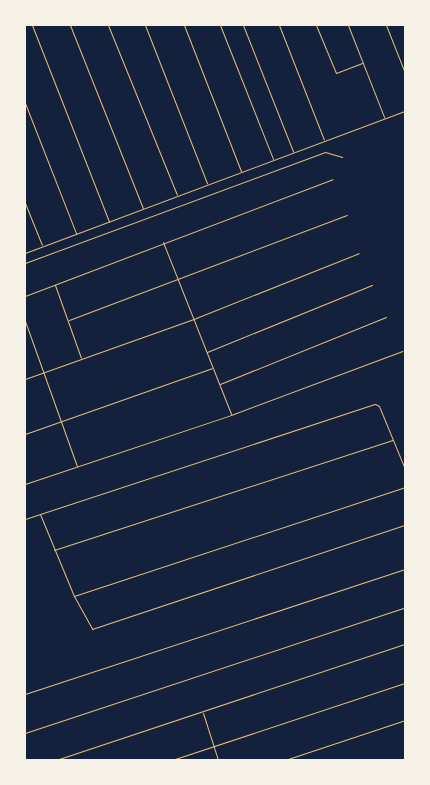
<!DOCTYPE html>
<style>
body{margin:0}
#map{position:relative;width:430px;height:785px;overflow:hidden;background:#14213d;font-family:"Nunito Sans",sans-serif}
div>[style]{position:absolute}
.minor>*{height:1px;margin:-0.5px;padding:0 0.5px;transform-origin:0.5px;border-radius:0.5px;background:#e5c07b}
span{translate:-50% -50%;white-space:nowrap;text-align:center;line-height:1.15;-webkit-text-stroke:4px #f6f1e7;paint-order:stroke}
.frame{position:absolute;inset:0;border:26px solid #f6f1e7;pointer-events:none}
</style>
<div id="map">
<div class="minor">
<div style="left:32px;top:25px;width:211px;rotate:68.6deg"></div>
<div style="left:70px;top:25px;width:197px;rotate:68.3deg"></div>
<div style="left:108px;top:25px;width:183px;rotate:67.9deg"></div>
<div style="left:145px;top:25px;width:170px;rotate:68.6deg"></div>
<div style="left:184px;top:25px;width:157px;rotate:68.7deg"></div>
<div style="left:220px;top:25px;width:144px;rotate:68.4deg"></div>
<div style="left:243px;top:25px;width:136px;rotate:68.4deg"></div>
<div style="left:279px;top:25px;width:123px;rotate:68.6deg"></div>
<div style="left:316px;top:25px;width:52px;rotate:67.4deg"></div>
<div style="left:336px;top:73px;width:28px;rotate:-21deg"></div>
<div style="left:348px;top:25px;width:99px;rotate:68.6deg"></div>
<div style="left:386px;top:25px;width:52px;rotate:68.4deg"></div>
<div style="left:25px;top:103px;width:140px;rotate:68.6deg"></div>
<div style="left:25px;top:203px;width:45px;rotate:68deg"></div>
<div style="left:163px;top:242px;width:185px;rotate:68.4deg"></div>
<div style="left:25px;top:253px;width:406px;rotate:-20.5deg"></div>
<div style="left:25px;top:263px;width:320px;rotate:-20.3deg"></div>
<div style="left:325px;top:152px;width:18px;rotate:16deg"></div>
<div style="left:55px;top:285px;width:77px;rotate:70.4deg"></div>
<div style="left:25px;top:296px;width:329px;rotate:-20.8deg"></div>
<div style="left:69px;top:320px;width:297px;rotate:-20.7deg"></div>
<div style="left:25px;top:321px;width:154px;rotate:70.3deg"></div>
<div style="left:207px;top:352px;width:178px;rotate:-22.1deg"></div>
<div style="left:25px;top:379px;width:182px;rotate:-19.6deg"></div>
<div style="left:196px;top:318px;width:175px;rotate:-21.7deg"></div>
<div style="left:220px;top:384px;width:179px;rotate:-22deg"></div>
<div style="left:25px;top:434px;width:198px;rotate:-19.4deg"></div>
<div style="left:25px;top:484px;width:217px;rotate:-18.5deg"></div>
<div style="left:231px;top:415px;width:183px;rotate:-20.5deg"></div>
<div style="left:40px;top:514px;width:89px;rotate:67.5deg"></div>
<div style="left:74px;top:596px;width:38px;rotate:61deg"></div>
<div style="left:92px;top:629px;width:330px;rotate:-18.4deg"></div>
<div style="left:25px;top:519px;width:368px;rotate:-18.2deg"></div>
<div style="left:375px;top:404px;width:4px;rotate:27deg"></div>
<div style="left:379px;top:406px;width:68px;rotate:67.6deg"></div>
<div style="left:54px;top:550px;width:356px;rotate:-18deg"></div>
<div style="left:74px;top:596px;width:348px;rotate:-18.2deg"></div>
<div style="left:25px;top:694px;width:400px;rotate:-18.2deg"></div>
<div style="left:203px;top:713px;width:49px;rotate:72.3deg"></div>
<div style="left:25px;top:733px;width:400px;rotate:-18.3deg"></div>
<div style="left:56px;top:760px;width:368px;rotate:-18.4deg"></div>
<div style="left:172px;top:760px;width:245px;rotate:-18.3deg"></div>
<div style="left:285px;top:760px;width:126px;rotate:-18.4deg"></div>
</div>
<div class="frame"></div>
</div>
